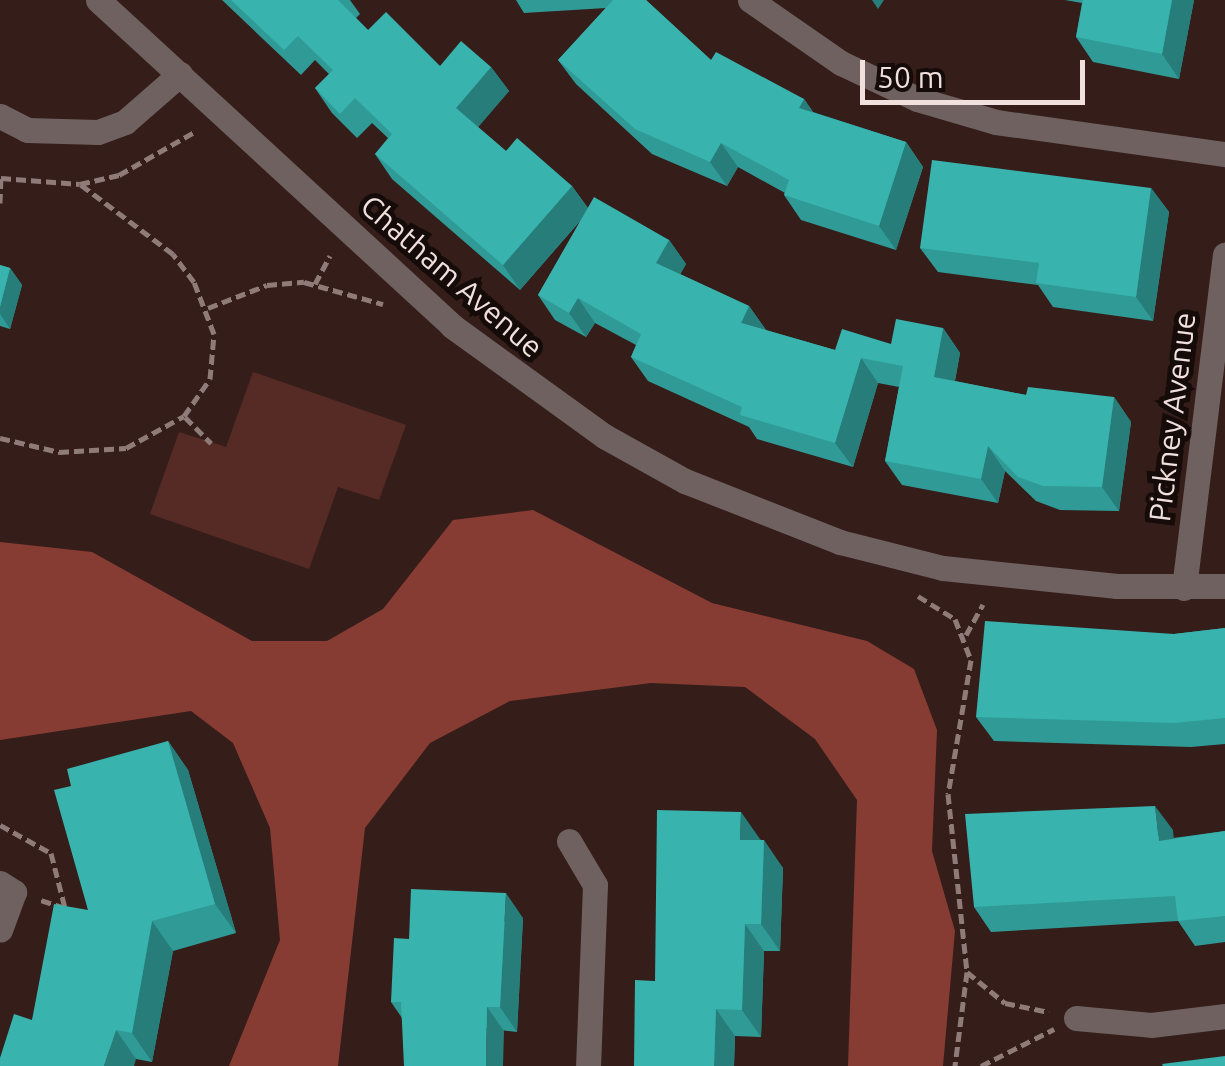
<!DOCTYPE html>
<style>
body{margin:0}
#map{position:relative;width:1225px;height:1066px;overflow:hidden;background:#351d1a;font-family:Ubuntu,sans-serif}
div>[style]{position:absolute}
.green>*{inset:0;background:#572b25}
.water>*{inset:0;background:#873c33}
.path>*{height:5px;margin-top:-2.5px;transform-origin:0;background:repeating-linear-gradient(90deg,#8f7b78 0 10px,transparent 0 15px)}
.minor>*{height:25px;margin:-12.5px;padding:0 12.5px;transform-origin:12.5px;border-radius:12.5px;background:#6e615f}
.wall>*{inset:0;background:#309a96}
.shaded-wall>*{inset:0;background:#277d7a}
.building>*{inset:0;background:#38b3ae}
span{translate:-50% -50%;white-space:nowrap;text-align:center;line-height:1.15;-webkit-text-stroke:10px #150b09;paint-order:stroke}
.street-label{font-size:30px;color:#f1e0de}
.scale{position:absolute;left:860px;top:60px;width:225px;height:45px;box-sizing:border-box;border:5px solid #f1e0de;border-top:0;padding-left:12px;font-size:30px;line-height:35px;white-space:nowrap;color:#f1e0de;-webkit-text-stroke:8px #150b09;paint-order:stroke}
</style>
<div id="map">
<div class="green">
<div style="clip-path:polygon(253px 372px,406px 425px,379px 500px,338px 487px,309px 569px,150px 514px,179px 432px,226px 447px)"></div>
</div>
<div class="water">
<div style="clip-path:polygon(533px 510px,712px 603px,867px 641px,914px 669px,937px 730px,932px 851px,955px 931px,943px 1066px,848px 1066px,857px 800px,815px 739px,745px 687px,651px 683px,510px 701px,430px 743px,365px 828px,338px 1066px,229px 1066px,280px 940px,270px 828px,233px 743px,191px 711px,0 740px,0 542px,92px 552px,252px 641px,327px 641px,383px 609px,453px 520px)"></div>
</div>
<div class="path">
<div style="left:1px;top:178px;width:79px;rotate:4.3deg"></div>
<div style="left:80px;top:184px;width:40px;rotate:-13deg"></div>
<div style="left:119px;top:175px;width:89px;rotate:-29.7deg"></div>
<div style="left:0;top:203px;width:25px;rotate:-88deg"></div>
<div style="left:315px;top:284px;width:32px;rotate:-62deg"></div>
<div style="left:208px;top:308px;width:63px;rotate:-21.3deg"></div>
<div style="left:267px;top:285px;width:37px;rotate:-5deg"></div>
<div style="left:304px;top:282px;width:82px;rotate:15.6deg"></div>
<div style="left:185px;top:417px;width:37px;rotate:45deg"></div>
<div style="left:0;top:438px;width:61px;rotate:13.3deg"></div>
<div style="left:59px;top:452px;width:67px;rotate:-3.4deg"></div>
<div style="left:126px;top:448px;width:66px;rotate:-28.9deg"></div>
<div style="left:184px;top:416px;width:45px;rotate:-54.9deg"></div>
<div style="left:210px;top:379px;width:45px;rotate:-84.9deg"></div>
<div style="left:214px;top:334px;width:56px;rotate:-111deg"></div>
<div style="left:194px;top:282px;width:35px;rotate:-127deg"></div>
<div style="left:173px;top:254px;width:116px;rotate:-143deg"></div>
<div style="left:918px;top:596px;width:44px;rotate:31.9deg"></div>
<div style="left:955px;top:619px;width:44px;rotate:68.7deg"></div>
<div style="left:971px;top:660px;width:136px;rotate:99.7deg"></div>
<div style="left:948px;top:794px;width:179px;rotate:83.9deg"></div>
<div style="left:967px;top:972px;width:95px;rotate:97.3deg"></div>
<div style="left:966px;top:635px;width:35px;rotate:-61deg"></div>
<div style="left:0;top:825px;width:58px;rotate:28.8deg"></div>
<div style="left:51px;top:853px;width:57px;rotate:75.7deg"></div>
<div style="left:65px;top:908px;width:26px;rotate:-162deg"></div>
<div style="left:967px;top:972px;width:49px;rotate:39.2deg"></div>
<div style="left:1005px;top:1003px;width:45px;rotate:11.6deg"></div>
<div style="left:981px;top:1066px;width:82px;rotate:-26.9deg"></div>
</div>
<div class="minor">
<div style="left:98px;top:0;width:481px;rotate:42.6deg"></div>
<div style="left:452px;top:326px;width:188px;rotate:35.9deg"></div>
<div style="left:604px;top:436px;width:93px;rotate:29.1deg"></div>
<div style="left:685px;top:481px;width:167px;rotate:21.5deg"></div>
<div style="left:840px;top:542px;width:106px;rotate:14.2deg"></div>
<div style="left:943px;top:568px;width:175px;rotate:5.9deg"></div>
<div style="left:1117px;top:586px;width:108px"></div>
<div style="left:750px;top:0;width:111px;rotate:34.7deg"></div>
<div style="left:841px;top:63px;width:84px;rotate:25.3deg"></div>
<div style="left:917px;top:99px;width:82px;rotate:16.2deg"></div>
<div style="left:996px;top:122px;width:231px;rotate:8deg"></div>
<div style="left:0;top:116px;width:30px;rotate:27deg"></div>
<div style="left:27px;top:130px;width:71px;rotate:1.6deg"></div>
<div style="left:98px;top:132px;width:29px;rotate:-20deg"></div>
<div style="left:125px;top:122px;width:73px;rotate:-41.1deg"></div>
<div style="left:1184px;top:588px;width:336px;rotate:-83deg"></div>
<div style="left:569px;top:841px;width:51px;rotate:59.4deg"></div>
<div style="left:595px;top:885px;width:181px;rotate:92.2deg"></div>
<div style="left:0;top:883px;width:17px;rotate:33deg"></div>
<div style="left:14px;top:892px;width:40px;rotate:110.2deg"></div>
<div style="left:1076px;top:1018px;width:75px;rotate:5.3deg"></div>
<div style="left:1151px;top:1025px;width:75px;rotate:-6.9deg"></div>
</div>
<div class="wall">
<div style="clip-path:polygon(222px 0,350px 0,360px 14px,356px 18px,368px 30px,440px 66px,491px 67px,509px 91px,478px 127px,506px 151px,572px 186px,588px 208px,669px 240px,686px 264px,680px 274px,749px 306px,766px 330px,835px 350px,891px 344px,943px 328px,960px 353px,955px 381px,1026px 395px,1114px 397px,1131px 422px,1119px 511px,1060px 510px,1036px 501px,1005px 471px,998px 503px,902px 485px,885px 461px,899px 387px,878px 383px,853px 467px,757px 439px,749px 427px,648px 381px,631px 357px,636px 345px,595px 323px,586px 337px,555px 320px,538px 295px,581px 220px,520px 290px,392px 179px,375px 154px,388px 138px,372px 123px,357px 138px,332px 113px,315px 88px,329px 74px,315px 60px,301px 75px)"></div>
<div style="clip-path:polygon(516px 0,646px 0,711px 60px,804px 99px,813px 112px,906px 142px,923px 167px,896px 250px,801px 220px,784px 195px,785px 193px,738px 167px,727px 186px,652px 154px,576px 84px,558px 60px,606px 8px,524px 13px)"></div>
<div style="clip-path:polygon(1065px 0,1194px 0,1179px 79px,1093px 62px,1076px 37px,1082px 3px)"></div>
<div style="clip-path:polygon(1151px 188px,1169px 212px,1153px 321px,1053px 307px,1038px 285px,938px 272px,920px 248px)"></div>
<div style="clip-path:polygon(0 265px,10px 268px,22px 285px,10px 329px,0 326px)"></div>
<div style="clip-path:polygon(1225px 628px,1225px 744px,1191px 747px,994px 741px,976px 717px,1174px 634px)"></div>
<div style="clip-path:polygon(168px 741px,188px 770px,236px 933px,173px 951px,152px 1062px,136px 1059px,32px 1020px,88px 910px,71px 786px)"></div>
<div style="clip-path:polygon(1173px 830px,1173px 838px,1225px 831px,1225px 942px,1195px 946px,1178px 921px,991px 932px,974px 907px)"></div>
<div style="clip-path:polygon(760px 839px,783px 868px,780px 951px,764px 951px,761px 1037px,735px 1036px,734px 1066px,634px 1066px)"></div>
<div style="clip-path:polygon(523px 918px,517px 1032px,402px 1018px,391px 1002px,409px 939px)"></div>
</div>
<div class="shaded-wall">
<div style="clip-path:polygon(872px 0,884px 0,878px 9px)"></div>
<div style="clip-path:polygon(1172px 0,1194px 0,1179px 79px,1162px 54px)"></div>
<div style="clip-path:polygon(491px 67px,509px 91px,473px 133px,456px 108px)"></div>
<div style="clip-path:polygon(804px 99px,821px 123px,799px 108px)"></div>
<div style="clip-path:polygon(906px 142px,923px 167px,896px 250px,879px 226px)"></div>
<div style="clip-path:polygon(721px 143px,738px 167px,727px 186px,710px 162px)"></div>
<div style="clip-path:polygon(572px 186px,589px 210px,520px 290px,503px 265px)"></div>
<div style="clip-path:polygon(1151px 188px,1169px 212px,1153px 321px,1136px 297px)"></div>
<div style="clip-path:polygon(669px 240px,686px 264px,673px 288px,656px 263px)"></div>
<div style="clip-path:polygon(10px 268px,22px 285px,10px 329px,0 314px,0 307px)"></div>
<div style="clip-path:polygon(578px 298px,595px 323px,586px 337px,569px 313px)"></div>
<div style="clip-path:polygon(749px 306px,766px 330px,741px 323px)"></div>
<div style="clip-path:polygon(943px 328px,960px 353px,951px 401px,934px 377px)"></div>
<div style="clip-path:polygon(861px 358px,878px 383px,853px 467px,835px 443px)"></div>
<div style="clip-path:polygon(1114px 397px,1131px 422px,1119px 511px,1102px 487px)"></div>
<div style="clip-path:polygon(988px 446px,1005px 471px,998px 503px,981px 479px)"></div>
<div style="clip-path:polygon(168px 741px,188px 770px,236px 933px,215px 904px)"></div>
<div style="clip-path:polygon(1155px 806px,1173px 830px,1176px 865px,1159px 841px)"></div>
<div style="clip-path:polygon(741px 812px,760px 839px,759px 867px,740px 840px)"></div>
<div style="clip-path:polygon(764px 840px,783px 868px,780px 951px,761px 924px)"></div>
<div style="clip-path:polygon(506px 893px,523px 918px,517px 1032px,500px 1007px)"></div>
<div style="clip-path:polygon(152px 921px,173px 951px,152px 1062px,132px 1033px)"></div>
<div style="clip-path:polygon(745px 924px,764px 951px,761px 1037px,742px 1010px)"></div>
<div style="clip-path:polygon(487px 1007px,504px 1031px,503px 1066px,486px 1066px)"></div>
<div style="clip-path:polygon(716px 1009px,735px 1036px,734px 1066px,714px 1066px)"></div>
<div style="clip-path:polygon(116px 1030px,136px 1059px,134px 1066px,104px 1066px)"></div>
</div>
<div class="building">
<div style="clip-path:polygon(231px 0,338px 0,368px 30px,386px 12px,440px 66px,461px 41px,491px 67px,456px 108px,506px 151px,517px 138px,572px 186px,503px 265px,375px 154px,392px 134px,355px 98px,340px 114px,315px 88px,333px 70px,298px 36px,284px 50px)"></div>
<div style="clip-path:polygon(613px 0,646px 0,711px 60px,716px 52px,804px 99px,799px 108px,906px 142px,879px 226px,784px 195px,789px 180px,721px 143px,710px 162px,635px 129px,558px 60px)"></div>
<div style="clip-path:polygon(1083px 0,1172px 0,1162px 54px,1076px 37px)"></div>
<div style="clip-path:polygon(932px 160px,1151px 188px,1136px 297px,1036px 283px,1039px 263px,920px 248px)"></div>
<div style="clip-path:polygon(594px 197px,669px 240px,656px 263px,749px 306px,741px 323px,835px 350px,842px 329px,891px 344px,896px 319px,943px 328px,934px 377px,1026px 395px,1028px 387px,1114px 397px,1102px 487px,1043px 486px,1018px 477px,988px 446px,981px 479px,885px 461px,903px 366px,861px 358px,835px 443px,740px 415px,742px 407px,631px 357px,641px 334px,578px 298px,569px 313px,538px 295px)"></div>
<div style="clip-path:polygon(0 265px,10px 268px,0 307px)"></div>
<div style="clip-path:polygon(985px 621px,1174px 634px,1225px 628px,1225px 718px,1174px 723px,976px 717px)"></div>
<div style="clip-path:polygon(168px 741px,215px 904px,152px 921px,132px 1033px,116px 1030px,104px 1066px,0 1066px,0 1058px,14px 1014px,32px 1020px,54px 904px,88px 910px,54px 790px,71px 786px,67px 769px)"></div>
<div style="clip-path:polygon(1155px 806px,1159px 841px,1225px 831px,1225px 916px,1178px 921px,1175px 896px,974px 907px,965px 814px)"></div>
<div style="clip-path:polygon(657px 810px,741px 812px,740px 840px,764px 840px,761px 924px,745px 924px,742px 1010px,716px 1009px,714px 1066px,634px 1066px,635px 980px,655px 981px)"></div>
<div style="clip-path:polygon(411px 889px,506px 893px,500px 1007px,487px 1007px,486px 1066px,404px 1066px,401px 1002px,391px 1002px,394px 938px,409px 939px)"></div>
<div style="clip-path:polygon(1225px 1056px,1225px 1066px,1163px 1066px,1162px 1064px)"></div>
</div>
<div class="street-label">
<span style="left:452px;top:276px;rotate:41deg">Chatham Avenue</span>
<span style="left:1172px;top:417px;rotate:-83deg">Pickney Avenue</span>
</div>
<div class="scale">50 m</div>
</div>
